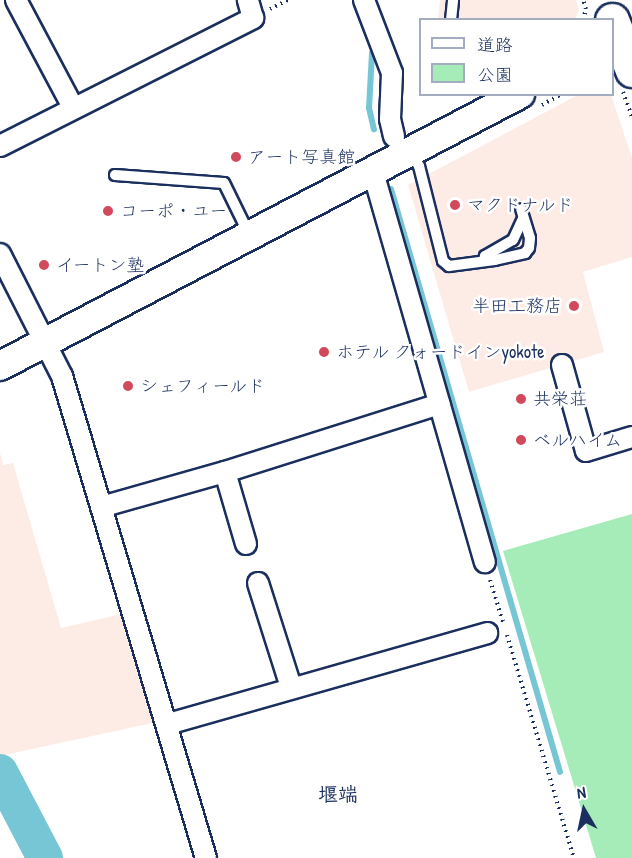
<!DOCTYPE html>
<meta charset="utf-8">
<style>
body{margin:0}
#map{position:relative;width:632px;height:858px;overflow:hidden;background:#fff;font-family:"Patrick Hand","Klee One",sans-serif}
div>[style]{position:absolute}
.built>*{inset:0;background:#fdece6}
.green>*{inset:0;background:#a6ecb8}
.stream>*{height:6px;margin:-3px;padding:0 3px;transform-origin:3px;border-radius:3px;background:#77c6d5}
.river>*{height:36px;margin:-18px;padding:0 18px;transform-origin:18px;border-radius:18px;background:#77c6d5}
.path>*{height:4px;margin-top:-2px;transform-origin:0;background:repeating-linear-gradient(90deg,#1b2f5e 0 1.5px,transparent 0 6px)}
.roads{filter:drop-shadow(2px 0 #1b2f5e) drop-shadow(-2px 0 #1b2f5e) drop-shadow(0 2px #1b2f5e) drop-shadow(0 -2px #1b2f5e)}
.lane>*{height:10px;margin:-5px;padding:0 5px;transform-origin:5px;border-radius:5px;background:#fff}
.street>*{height:20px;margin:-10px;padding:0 10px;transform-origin:10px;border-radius:10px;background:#fff}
.secondary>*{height:28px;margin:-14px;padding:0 14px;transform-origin:14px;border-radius:14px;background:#fff}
.highway>*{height:33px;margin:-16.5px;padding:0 16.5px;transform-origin:16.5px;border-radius:16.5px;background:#fff}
.dots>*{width:16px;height:16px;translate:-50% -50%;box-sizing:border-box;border:3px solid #fff;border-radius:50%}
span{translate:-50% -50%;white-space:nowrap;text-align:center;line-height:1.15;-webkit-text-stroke:5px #fff;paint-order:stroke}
.poi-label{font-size:18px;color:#1b2f5e}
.left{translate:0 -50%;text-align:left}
.right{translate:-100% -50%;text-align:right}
.neighbourhood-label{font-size:20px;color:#1b2f5e;font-weight:700}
.legend{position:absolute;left:419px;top:18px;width:195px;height:78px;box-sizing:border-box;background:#fff;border:2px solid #a4acbf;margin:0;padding:8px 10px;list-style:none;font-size:18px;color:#1b2f5e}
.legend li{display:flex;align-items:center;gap:12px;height:30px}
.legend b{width:30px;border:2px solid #a4acbf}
.north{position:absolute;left:554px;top:780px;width:60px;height:60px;-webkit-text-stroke:4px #fff;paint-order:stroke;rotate:351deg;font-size:16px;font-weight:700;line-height:24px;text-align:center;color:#1b2f5e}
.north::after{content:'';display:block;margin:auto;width:21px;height:27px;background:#1b2f5e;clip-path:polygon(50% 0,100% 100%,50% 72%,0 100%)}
</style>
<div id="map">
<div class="built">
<div style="clip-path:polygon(440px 0,576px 0,579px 10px,575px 19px,438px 20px)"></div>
<div style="clip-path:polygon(578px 95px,611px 95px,632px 158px,632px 257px,583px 272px,604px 352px,469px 392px,408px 185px)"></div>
<div style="clip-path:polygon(0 453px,3px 465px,13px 463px,61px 628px,126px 613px,157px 722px,0 756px)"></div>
</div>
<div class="green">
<div style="clip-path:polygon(632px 514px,632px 858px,596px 858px,503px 551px)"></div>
</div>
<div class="stream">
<div style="left:372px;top:53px;width:55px;rotate:93.1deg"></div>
<div style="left:369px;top:108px;width:22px;rotate:77deg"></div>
<div style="left:391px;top:189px;width:607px;rotate:73.83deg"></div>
</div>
<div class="river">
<div style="left:0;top:772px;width:97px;rotate:62.4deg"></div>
</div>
<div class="path">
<div style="left:270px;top:9px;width:20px;rotate:-27deg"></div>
<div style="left:583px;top:20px;width:11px;rotate:-75deg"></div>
<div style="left:586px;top:9px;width:9px;rotate:-108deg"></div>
<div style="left:623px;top:92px;width:27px;rotate:70deg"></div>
<div style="left:542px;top:105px;width:23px;rotate:-29deg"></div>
<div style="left:490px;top:580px;width:44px;rotate:72.8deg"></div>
<div style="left:507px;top:635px;width:233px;rotate:73.3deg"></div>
</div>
<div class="roads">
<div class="lane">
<div style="left:451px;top:20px;width:20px;rotate:-84deg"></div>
<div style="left:409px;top:157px;width:5px;rotate:11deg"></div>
<div style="left:414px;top:158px;width:9px;rotate:58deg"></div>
<div style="left:419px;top:166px;width:98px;rotate:75.8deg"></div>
<div style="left:443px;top:261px;width:8px;rotate:40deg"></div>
<div style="left:449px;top:266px;width:46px;rotate:-7.4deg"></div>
<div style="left:495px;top:260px;width:31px;rotate:-13deg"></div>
<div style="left:525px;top:253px;width:6px;rotate:-51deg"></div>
<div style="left:529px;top:248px;width:10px;rotate:-84deg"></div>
<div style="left:530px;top:238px;width:30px;rotate:-107deg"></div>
<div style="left:115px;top:175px;width:109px;rotate:4.2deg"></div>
<div style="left:224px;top:183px;width:59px;rotate:63.9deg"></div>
<div style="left:484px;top:260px;width:4px;rotate:-76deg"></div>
<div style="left:485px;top:256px;width:32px;rotate:-30deg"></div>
<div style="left:513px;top:240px;width:23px;rotate:-65deg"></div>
</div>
<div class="street">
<div style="left:16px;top:0;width:121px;rotate:62deg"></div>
<div style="left:364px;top:0;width:78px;rotate:69deg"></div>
<div style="left:392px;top:73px;width:46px;rotate:92.5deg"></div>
<div style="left:390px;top:119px;width:18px;rotate:77deg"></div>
<div style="left:0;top:146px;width:284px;rotate:-26.8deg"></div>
<div style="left:253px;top:18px;width:19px;rotate:-106deg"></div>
<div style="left:373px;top:172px;width:406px;rotate:74deg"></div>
<div style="left:0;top:254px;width:137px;rotate:63.1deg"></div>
<div style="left:62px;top:376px;width:503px;rotate:73.37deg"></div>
<div style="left:562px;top:365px;width:89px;rotate:74.4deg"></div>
<div style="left:586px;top:451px;width:48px;rotate:-16.9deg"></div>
<div style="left:225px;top:472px;width:75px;rotate:73.7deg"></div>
<div style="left:101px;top:507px;width:129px;rotate:-15.8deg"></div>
<div style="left:225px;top:472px;width:225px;rotate:-17.6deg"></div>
<div style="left:258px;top:583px;width:109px;rotate:72.4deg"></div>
<div style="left:168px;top:724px;width:332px;rotate:-15.9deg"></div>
</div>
<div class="secondary">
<div style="left:0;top:366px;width:587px;rotate:-27.61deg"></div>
</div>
<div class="highway">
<div style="left:612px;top:20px;width:54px;rotate:68.2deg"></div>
</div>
</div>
<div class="dots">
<div style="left:236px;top:157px;background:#d1495b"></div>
<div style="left:455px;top:205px;background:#d1495b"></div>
<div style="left:108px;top:211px;background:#d1495b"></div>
<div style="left:44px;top:265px;background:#d1495b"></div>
<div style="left:574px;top:306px;background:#d1495b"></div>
<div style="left:324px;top:352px;background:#d1495b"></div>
<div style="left:128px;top:386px;background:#d1495b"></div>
<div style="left:521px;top:399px;background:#d1495b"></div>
<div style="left:521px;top:440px;background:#d1495b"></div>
</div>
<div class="poi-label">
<span class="left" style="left:248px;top:157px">アート写真館</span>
<span class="left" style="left:467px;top:205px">マクドナルド</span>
<span class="left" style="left:120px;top:211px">コーポ・ユー</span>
<span class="left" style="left:56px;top:265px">イートン塾</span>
<span class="right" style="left:562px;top:306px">半田工務店</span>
<span class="left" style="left:336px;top:352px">ホテル クォードインyokote</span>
<span class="left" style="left:140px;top:386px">シェフィールド</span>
<span class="left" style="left:533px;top:399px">共栄荘</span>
<span class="left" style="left:533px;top:440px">ベルハイム</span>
</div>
<div class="neighbourhood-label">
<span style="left:338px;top:793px">堰端</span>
</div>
<ul class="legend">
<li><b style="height:8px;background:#fff"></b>道路</li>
<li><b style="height:16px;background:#a6ecb8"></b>公園</li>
</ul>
<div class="north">N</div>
</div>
